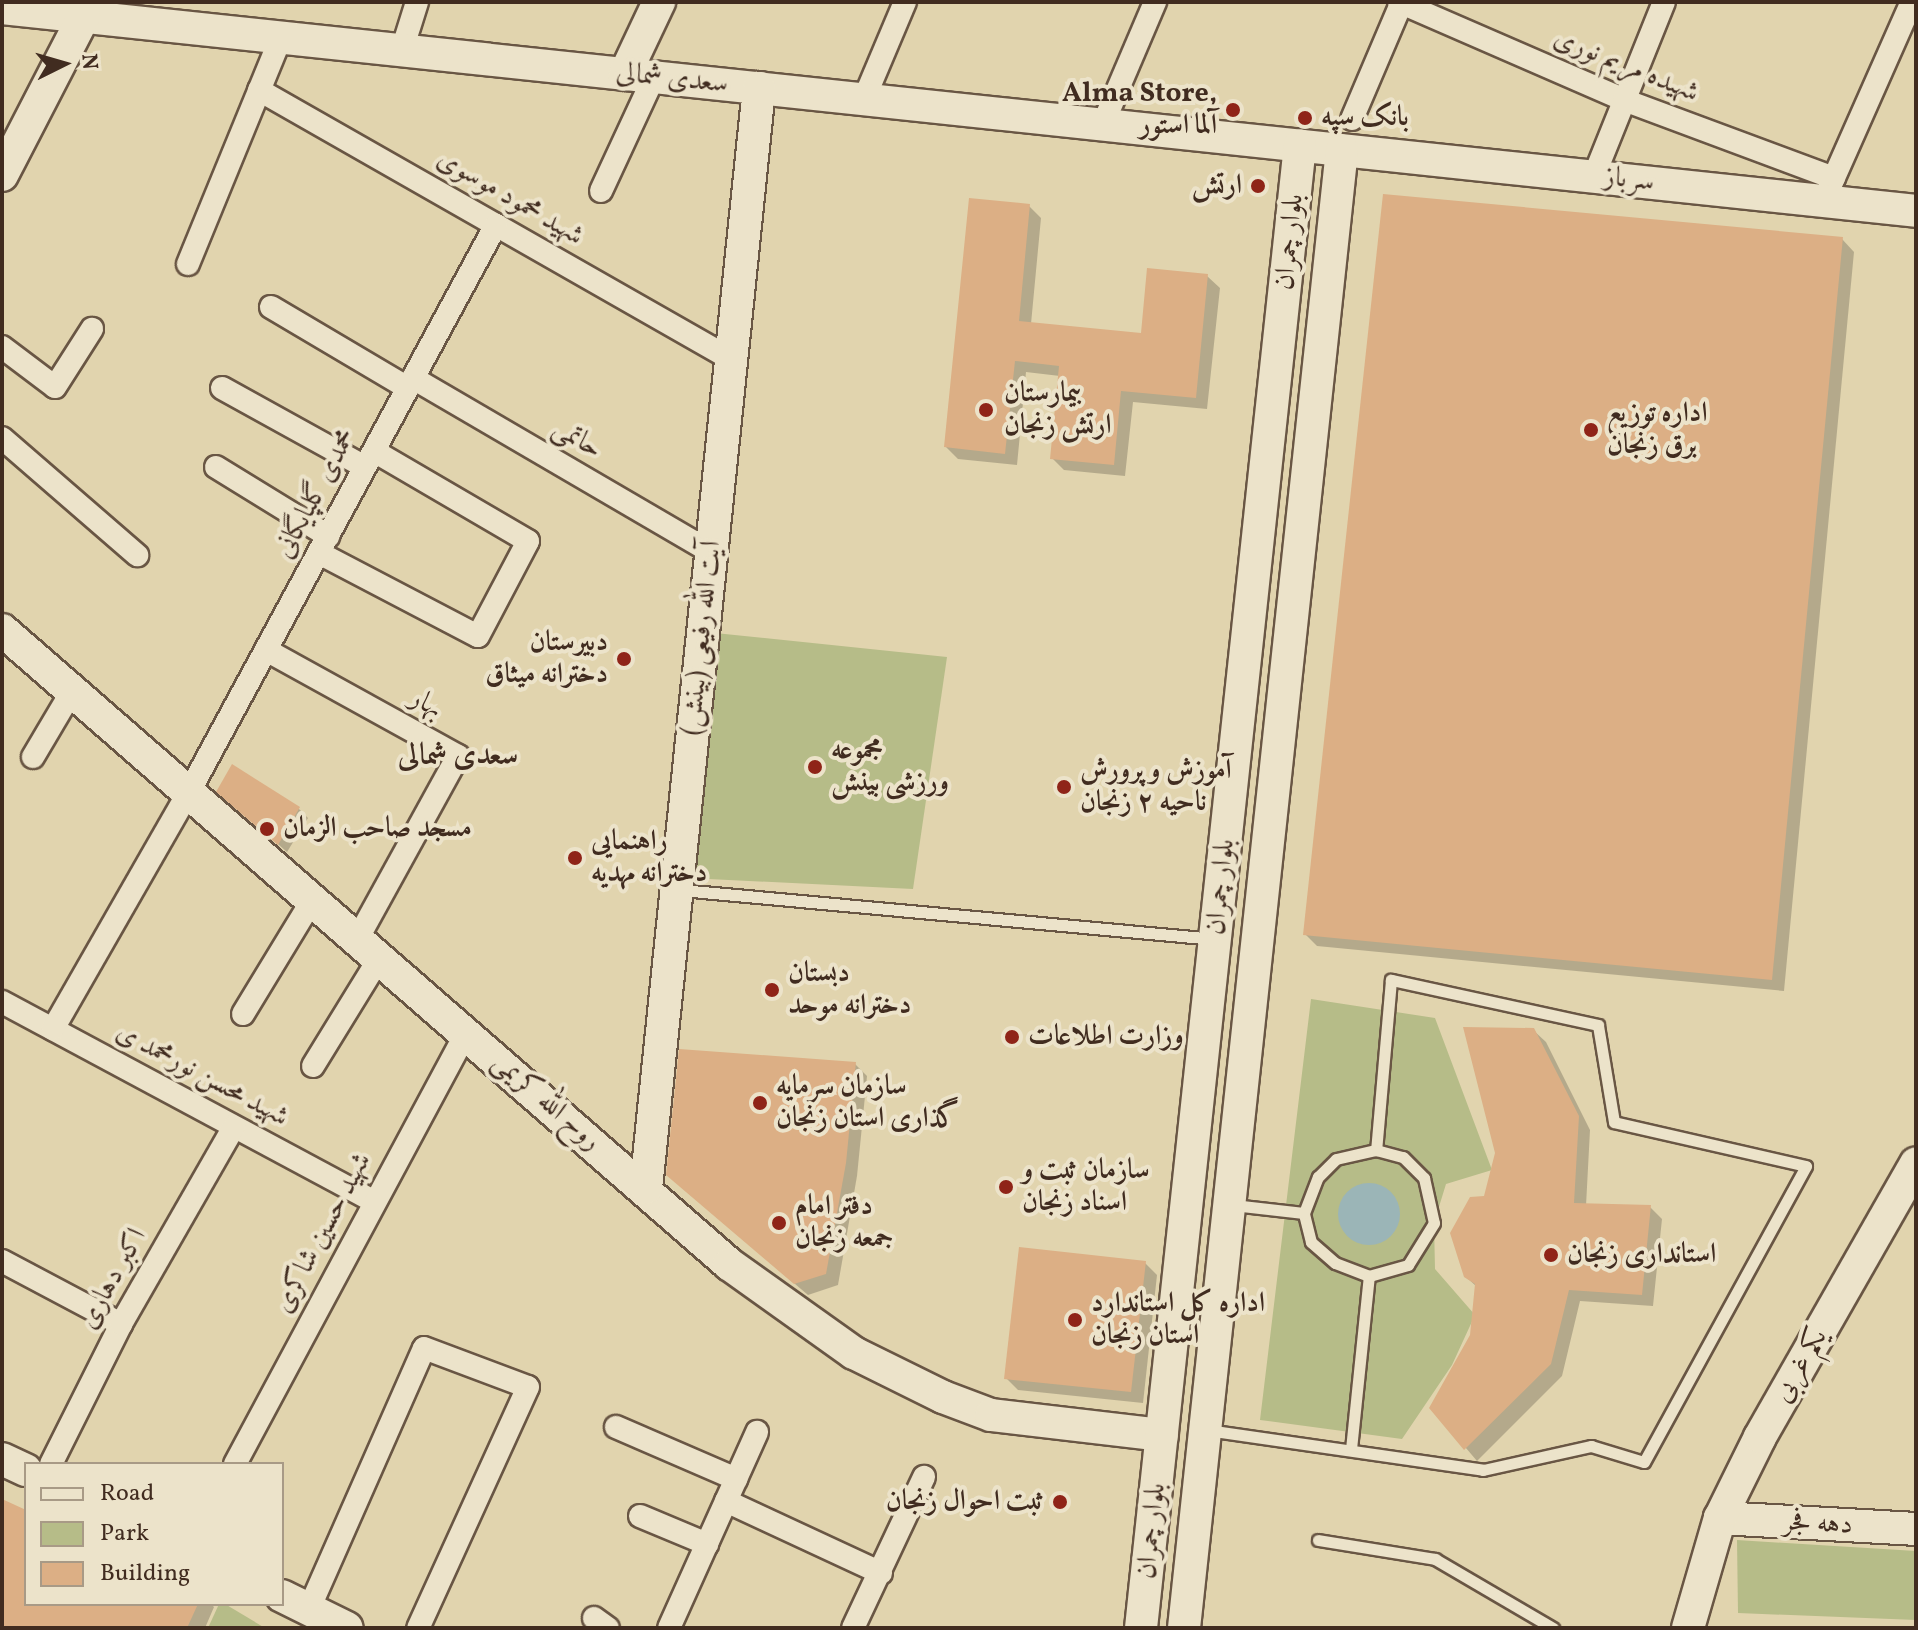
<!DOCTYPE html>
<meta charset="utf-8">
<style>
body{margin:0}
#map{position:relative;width:1918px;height:1630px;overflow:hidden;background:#e1d4ae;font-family:Vollkorn,Amiri,serif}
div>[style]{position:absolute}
.green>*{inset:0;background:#b6bc88}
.water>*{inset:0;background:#9bb5b7}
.round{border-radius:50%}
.shadow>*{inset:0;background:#0003}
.building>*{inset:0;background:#dcaf85}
.roads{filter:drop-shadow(2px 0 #695644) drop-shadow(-2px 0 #695644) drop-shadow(0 2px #695644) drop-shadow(0 -2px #695644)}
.lane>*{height:11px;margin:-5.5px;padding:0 5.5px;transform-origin:5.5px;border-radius:5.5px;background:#ece3ca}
.street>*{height:22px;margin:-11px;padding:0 11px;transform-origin:11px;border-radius:11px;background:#ece3ca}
.secondary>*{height:32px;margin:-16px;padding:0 16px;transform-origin:16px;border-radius:16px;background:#ece3ca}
.dots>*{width:22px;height:22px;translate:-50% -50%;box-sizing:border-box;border:4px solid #ece3ca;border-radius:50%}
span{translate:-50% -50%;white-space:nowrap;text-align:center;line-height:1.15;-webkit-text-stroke:8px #ece3ca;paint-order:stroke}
.street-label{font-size:28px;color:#412c20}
.poi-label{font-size:28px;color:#412c20;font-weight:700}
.right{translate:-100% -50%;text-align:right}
.left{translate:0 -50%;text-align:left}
.neighbourhood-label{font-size:30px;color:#412c20;font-weight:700}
.frame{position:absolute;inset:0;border:4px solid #412c20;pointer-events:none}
.legend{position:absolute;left:24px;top:1462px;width:260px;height:144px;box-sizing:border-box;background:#ece3ca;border:2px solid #a89a86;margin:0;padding:10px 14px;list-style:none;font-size:24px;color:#412c20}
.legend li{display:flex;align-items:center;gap:16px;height:40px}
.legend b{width:40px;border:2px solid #a89a86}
.north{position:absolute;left:24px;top:24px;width:80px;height:80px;-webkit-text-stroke:6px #ece3ca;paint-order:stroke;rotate:85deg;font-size:22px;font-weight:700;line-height:32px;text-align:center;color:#412c20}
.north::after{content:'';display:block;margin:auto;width:28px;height:36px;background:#412c20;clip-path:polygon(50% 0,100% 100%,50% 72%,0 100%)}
</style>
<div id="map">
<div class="green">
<div style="clip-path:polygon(715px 633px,947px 657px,913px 889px,688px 878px)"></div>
<div style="clip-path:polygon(1311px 999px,1435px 1018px,1492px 1170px,1446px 1184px,1434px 1223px,1435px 1269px,1475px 1315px,1452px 1365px,1402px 1439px,1260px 1420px)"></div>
<div style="clip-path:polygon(1737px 1540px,1916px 1551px,1916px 1620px,1738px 1613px)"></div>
<div style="clip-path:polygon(219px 1604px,225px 1604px,265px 1628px,208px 1628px)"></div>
</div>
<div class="water">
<div class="round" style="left:1338px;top:1183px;width:62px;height:62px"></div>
</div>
<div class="shadow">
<div style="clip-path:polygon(1029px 206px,1041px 218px,1031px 324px,1143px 335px,1207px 276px,1220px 288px,1207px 409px,1133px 402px,1125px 476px,1064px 470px,1052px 458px,1060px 376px,1026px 372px,1017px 465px,958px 459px,946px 447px)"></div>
<div style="clip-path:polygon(1842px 239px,1854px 252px,1784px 991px,1317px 946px,1305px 934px)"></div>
<div style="clip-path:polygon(228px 800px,299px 809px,308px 818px,287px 852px)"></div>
<div style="clip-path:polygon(1533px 1030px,1546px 1042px,1590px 1130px,1586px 1206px,1650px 1207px,1662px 1219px,1653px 1306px,1580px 1301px,1562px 1376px,1477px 1461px,1432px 1408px,1472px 1336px,1477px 1287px,1465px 1276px)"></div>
<div style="clip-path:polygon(855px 1064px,867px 1076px,857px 1176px,838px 1285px,808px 1295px,681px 1187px)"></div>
<div style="clip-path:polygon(1145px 1263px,1157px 1275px,1143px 1403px,1018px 1390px,1006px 1378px)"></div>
<div style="clip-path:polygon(2px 1501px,26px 1513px,26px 1604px,211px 1604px,214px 1607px,205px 1628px,2px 1628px)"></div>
</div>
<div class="building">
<div style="clip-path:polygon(1383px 194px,1843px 237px,1772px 980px,1303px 935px)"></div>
<div style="clip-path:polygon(969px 198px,1030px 204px,1019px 321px,1141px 333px,1147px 268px,1208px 274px,1196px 398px,1121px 391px,1114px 465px,1050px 459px,1059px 366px,1015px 361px,1005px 454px,944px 447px)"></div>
<div style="clip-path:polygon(232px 764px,300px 807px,278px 845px,216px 792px)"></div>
<div style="clip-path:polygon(1463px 1027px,1534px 1028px,1579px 1116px,1574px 1203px,1651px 1205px,1642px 1295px,1569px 1290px,1551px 1364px,1464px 1450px,1429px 1408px,1470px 1335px,1475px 1284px,1464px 1277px,1450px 1233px,1470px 1197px,1484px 1196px,1495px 1153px)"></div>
<div style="clip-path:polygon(679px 1049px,856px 1062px,846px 1163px,826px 1274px,794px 1284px,666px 1175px)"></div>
<div style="clip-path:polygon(1019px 1247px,1146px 1261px,1131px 1392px,1004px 1379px)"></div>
<div style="clip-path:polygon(2px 1499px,26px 1510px,26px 1604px,198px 1604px,187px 1628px,2px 1628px)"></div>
</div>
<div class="roads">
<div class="lane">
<div style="left:681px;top:890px;width:535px;rotate:5.25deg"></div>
<div style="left:1376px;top:1150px;width:28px;rotate:15deg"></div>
<div style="left:1403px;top:1157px;width:30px;rotate:45deg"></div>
<div style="left:1424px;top:1178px;width:46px;rotate:77.5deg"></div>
<div style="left:1434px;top:1223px;width:49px;rotate:121.8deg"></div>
<div style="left:1408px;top:1265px;width:41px;rotate:164.2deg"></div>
<div style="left:1369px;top:1276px;width:36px;rotate:-159deg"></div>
<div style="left:1335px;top:1263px;width:32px;rotate:-139deg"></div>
<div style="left:1311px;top:1242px;width:30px;rotate:-104deg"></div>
<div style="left:1304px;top:1213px;width:39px;rotate:-69deg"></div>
<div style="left:1318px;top:1177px;width:25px;rotate:-45deg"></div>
<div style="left:1336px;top:1159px;width:41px;rotate:-12.7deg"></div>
<div style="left:1233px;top:1205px;width:71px;rotate:6.4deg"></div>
<div style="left:1207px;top:1430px;width:279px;rotate:8.2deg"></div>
<div style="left:1483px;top:1470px;width:111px;rotate:-12.5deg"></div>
<div style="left:1591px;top:1446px;width:55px;rotate:16.8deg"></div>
<div style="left:1644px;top:1462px;width:337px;rotate:-61.3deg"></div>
<div style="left:1806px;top:1166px;width:197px;rotate:-167.1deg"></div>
<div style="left:1614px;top:1122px;width:98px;rotate:-99.4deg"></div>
<div style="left:1598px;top:1025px;width:212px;rotate:-167.7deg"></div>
<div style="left:1391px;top:980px;width:171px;rotate:95deg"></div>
<div style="left:1351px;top:1449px;width:174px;rotate:-84.1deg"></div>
<div style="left:1318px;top:1540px;width:119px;rotate:9.2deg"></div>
<div style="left:1435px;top:1559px;width:137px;rotate:30.3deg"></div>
</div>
<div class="street">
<div style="left:1399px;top:2px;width:245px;rotate:23.5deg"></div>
<div style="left:1624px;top:100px;width:224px;rotate:20.4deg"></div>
<div style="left:402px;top:50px;width:50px;rotate:-72.6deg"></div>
<div style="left:259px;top:90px;width:543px;rotate:29.68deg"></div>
<div style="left:864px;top:99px;width:105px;rotate:-67.1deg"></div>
<div style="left:1352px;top:119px;width:127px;rotate:-66.9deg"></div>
<div style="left:1103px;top:124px;width:133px;rotate:-66.9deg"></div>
<div style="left:1594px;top:176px;width:188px;rotate:-68.1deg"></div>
<div style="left:1829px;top:189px;width:205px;rotate:-66.1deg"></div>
<div style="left:601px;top:191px;width:126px;rotate:-65.1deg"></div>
<div style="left:188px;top:264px;width:245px;rotate:-67.7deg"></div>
<div style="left:271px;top:307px;width:159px;rotate:30.6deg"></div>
<div style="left:2px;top:347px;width:66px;rotate:37deg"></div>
<div style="left:55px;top:387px;width:69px;rotate:-57.5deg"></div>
<div style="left:413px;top:378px;width:345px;rotate:30.3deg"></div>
<div style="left:222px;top:388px;width:163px;rotate:28.9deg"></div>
<div style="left:2px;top:438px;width:179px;rotate:40.9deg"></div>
<div style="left:216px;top:467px;width:132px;rotate:31.6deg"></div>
<div style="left:319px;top:553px;width:179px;rotate:27.6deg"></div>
<div style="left:478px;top:636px;width:107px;rotate:-62.2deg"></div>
<div style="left:528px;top:541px;width:178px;rotate:-149.7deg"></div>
<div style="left:266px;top:650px;width:219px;rotate:28.9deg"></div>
<div style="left:458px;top:756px;width:208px;rotate:118.8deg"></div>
<div style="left:33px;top:757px;width:77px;rotate:-59.4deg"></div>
<div style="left:2px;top:1002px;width:421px;rotate:28.2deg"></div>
<div style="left:243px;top:1014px;width:135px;rotate:-58.7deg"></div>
<div style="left:53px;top:1029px;width:273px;rotate:-60.2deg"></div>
<div style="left:189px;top:792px;width:645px;rotate:-61.57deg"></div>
<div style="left:313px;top:1066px;width:128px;rotate:-58.4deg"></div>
<div style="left:2px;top:1261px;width:135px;rotate:27.9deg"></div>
<div style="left:616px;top:1427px;width:131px;rotate:23.4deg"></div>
<div style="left:51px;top:1464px;width:157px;rotate:-63.4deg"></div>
<div style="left:121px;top:1324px;width:227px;rotate:-60.2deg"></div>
<div style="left:235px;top:1464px;width:490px;rotate:-61.8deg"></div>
<div style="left:726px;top:1501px;width:171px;rotate:24.9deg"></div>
<div style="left:640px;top:1516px;width:73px;rotate:22.7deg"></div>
<div style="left:309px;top:1609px;width:285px;rotate:-66.2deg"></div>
<div style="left:424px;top:1348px;width:111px;rotate:20.6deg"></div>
<div style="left:528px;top:1387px;width:265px;rotate:114.5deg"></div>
<div style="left:594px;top:1618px;width:17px;rotate:36deg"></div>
<div style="left:669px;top:1628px;width:215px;rotate:-65.8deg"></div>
<div style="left:853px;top:1628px;width:167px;rotate:-64.8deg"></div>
</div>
<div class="secondary">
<div style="left:2px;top:8px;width:1925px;rotate:6.05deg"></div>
<div style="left:625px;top:74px;width:80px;rotate:-64.7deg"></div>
<div style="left:2px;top:175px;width:179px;rotate:-62.7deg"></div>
<div style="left:2px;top:630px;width:965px;rotate:41.09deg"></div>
<div style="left:729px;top:1264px;width:153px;rotate:35.5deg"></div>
<div style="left:854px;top:1353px;width:99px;rotate:26.3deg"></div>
<div style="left:943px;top:1397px;width:51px;rotate:20.6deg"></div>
<div style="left:991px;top:1415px;width:172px;rotate:6.7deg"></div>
<div style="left:646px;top:1188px;width:1106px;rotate:-84.13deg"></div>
<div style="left:2px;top:1459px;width:26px;rotate:25deg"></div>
<div style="left:1720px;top:1518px;width:196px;rotate:3.2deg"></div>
<div style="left:282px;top:1596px;width:72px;rotate:26.2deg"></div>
<div style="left:1141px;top:1628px;width:1491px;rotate:-83.88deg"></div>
<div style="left:1184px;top:1628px;width:1486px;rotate:-83.9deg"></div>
<div style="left:1688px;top:1628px;width:115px;rotate:-73.8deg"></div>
<div style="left:1720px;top:1518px;width:90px;rotate:-63.7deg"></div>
<div style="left:1760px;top:1437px;width:315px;rotate:-60.3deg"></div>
</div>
</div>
<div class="dots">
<div style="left:1233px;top:110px;background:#8f2418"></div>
<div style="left:1305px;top:118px;background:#8f2418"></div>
<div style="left:1258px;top:186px;background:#8f2418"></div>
<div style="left:986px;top:410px;background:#8f2418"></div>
<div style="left:1591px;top:430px;background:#8f2418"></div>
<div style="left:624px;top:659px;background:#8f2418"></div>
<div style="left:815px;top:767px;background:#8f2418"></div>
<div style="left:1064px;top:787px;background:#8f2418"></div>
<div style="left:267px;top:829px;background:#8f2418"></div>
<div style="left:575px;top:858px;background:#8f2418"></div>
<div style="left:772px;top:990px;background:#8f2418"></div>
<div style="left:1012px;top:1037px;background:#8f2418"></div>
<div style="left:760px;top:1103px;background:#8f2418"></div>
<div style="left:1006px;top:1187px;background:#8f2418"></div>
<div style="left:779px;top:1223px;background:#8f2418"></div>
<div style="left:1551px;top:1255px;background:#8f2418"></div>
<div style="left:1075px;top:1320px;background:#8f2418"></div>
<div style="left:1060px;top:1502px;background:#8f2418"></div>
</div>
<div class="street-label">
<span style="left:1626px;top:66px;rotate:22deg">شهیده مریم نوری</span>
<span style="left:672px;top:79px;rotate:6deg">سعدی شمالی</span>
<span style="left:1629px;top:180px;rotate:6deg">سرباز</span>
<span style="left:510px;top:198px;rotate:30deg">شهید محمود موسوی</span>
<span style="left:1290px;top:242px;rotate:-84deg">بلوار چمران</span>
<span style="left:577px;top:439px;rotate:30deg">حاتمی</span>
<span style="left:316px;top:494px;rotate:-62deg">محمدی گلپایگانی</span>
<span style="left:702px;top:638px;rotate:-84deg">آیت الله رفیعی (بینش)</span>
<span style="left:426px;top:704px;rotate:29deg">بهار</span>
<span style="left:1221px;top:887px;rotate:-84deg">بلوار چمران</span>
<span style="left:202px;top:1075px;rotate:28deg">شهید محسن نورمحمد ی</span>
<span style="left:546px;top:1102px;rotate:41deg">روح الله کریمی</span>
<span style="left:323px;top:1233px;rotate:-62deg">شهید حسین شاکری</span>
<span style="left:113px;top:1279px;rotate:-61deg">اکبر دهاری</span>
<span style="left:1801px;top:1366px;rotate:-60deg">یکم غربی</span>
<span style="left:1818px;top:1524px;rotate:3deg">دهه فجر</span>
<span style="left:1152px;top:1531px;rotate:-84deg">بلوار چمران</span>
</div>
<div class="poi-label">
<span class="right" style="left:1217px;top:110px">Alma Store,<br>آلما استور</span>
<span class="left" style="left:1321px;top:118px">بانک سپه</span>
<span class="right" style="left:1242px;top:186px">ارتش</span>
<span class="left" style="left:1004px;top:410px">بیمارستان<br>ارتش زنجان</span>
<span class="left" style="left:1607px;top:430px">اداره توزیع<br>برق زنجان</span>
<span class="right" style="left:608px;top:659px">دبیرستان<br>دخترانه میثاق</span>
<span class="left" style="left:831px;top:767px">مجموعه<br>ورزشی بینش</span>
<span class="left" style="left:1080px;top:787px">آموزش و پرورش<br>ناحیه ۲ زنجان</span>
<span class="left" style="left:283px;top:829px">مسجد صاحب الزمان</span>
<span class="left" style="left:591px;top:858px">راهنمایی<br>دخترانه مهدیه</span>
<span class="left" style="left:788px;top:990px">دبستان<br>دخترانه موحد</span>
<span class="left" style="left:1028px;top:1037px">وزارت اطلاعات</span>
<span class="left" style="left:776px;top:1103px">سازمان سرمایه<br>گذاری استان زنجان</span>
<span class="left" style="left:1022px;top:1187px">سازمان ثبت و<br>اسناد زنجان</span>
<span class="left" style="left:795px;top:1223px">دفتر امام<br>جمعه زنجان</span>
<span class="left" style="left:1567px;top:1255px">استانداری زنجان</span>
<span class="left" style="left:1091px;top:1320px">اداره کل استاندارد<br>استان زنجان</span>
<span class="right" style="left:1044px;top:1502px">ثبت احوال زنجان</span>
</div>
<div class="neighbourhood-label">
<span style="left:458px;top:756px">سعدی شمالی</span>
</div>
<div class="frame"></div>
<ul class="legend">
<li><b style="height:10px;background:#ece3ca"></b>Road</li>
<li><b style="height:22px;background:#b6bc88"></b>Park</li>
<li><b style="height:22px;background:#dcaf85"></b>Building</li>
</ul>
<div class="north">N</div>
</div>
